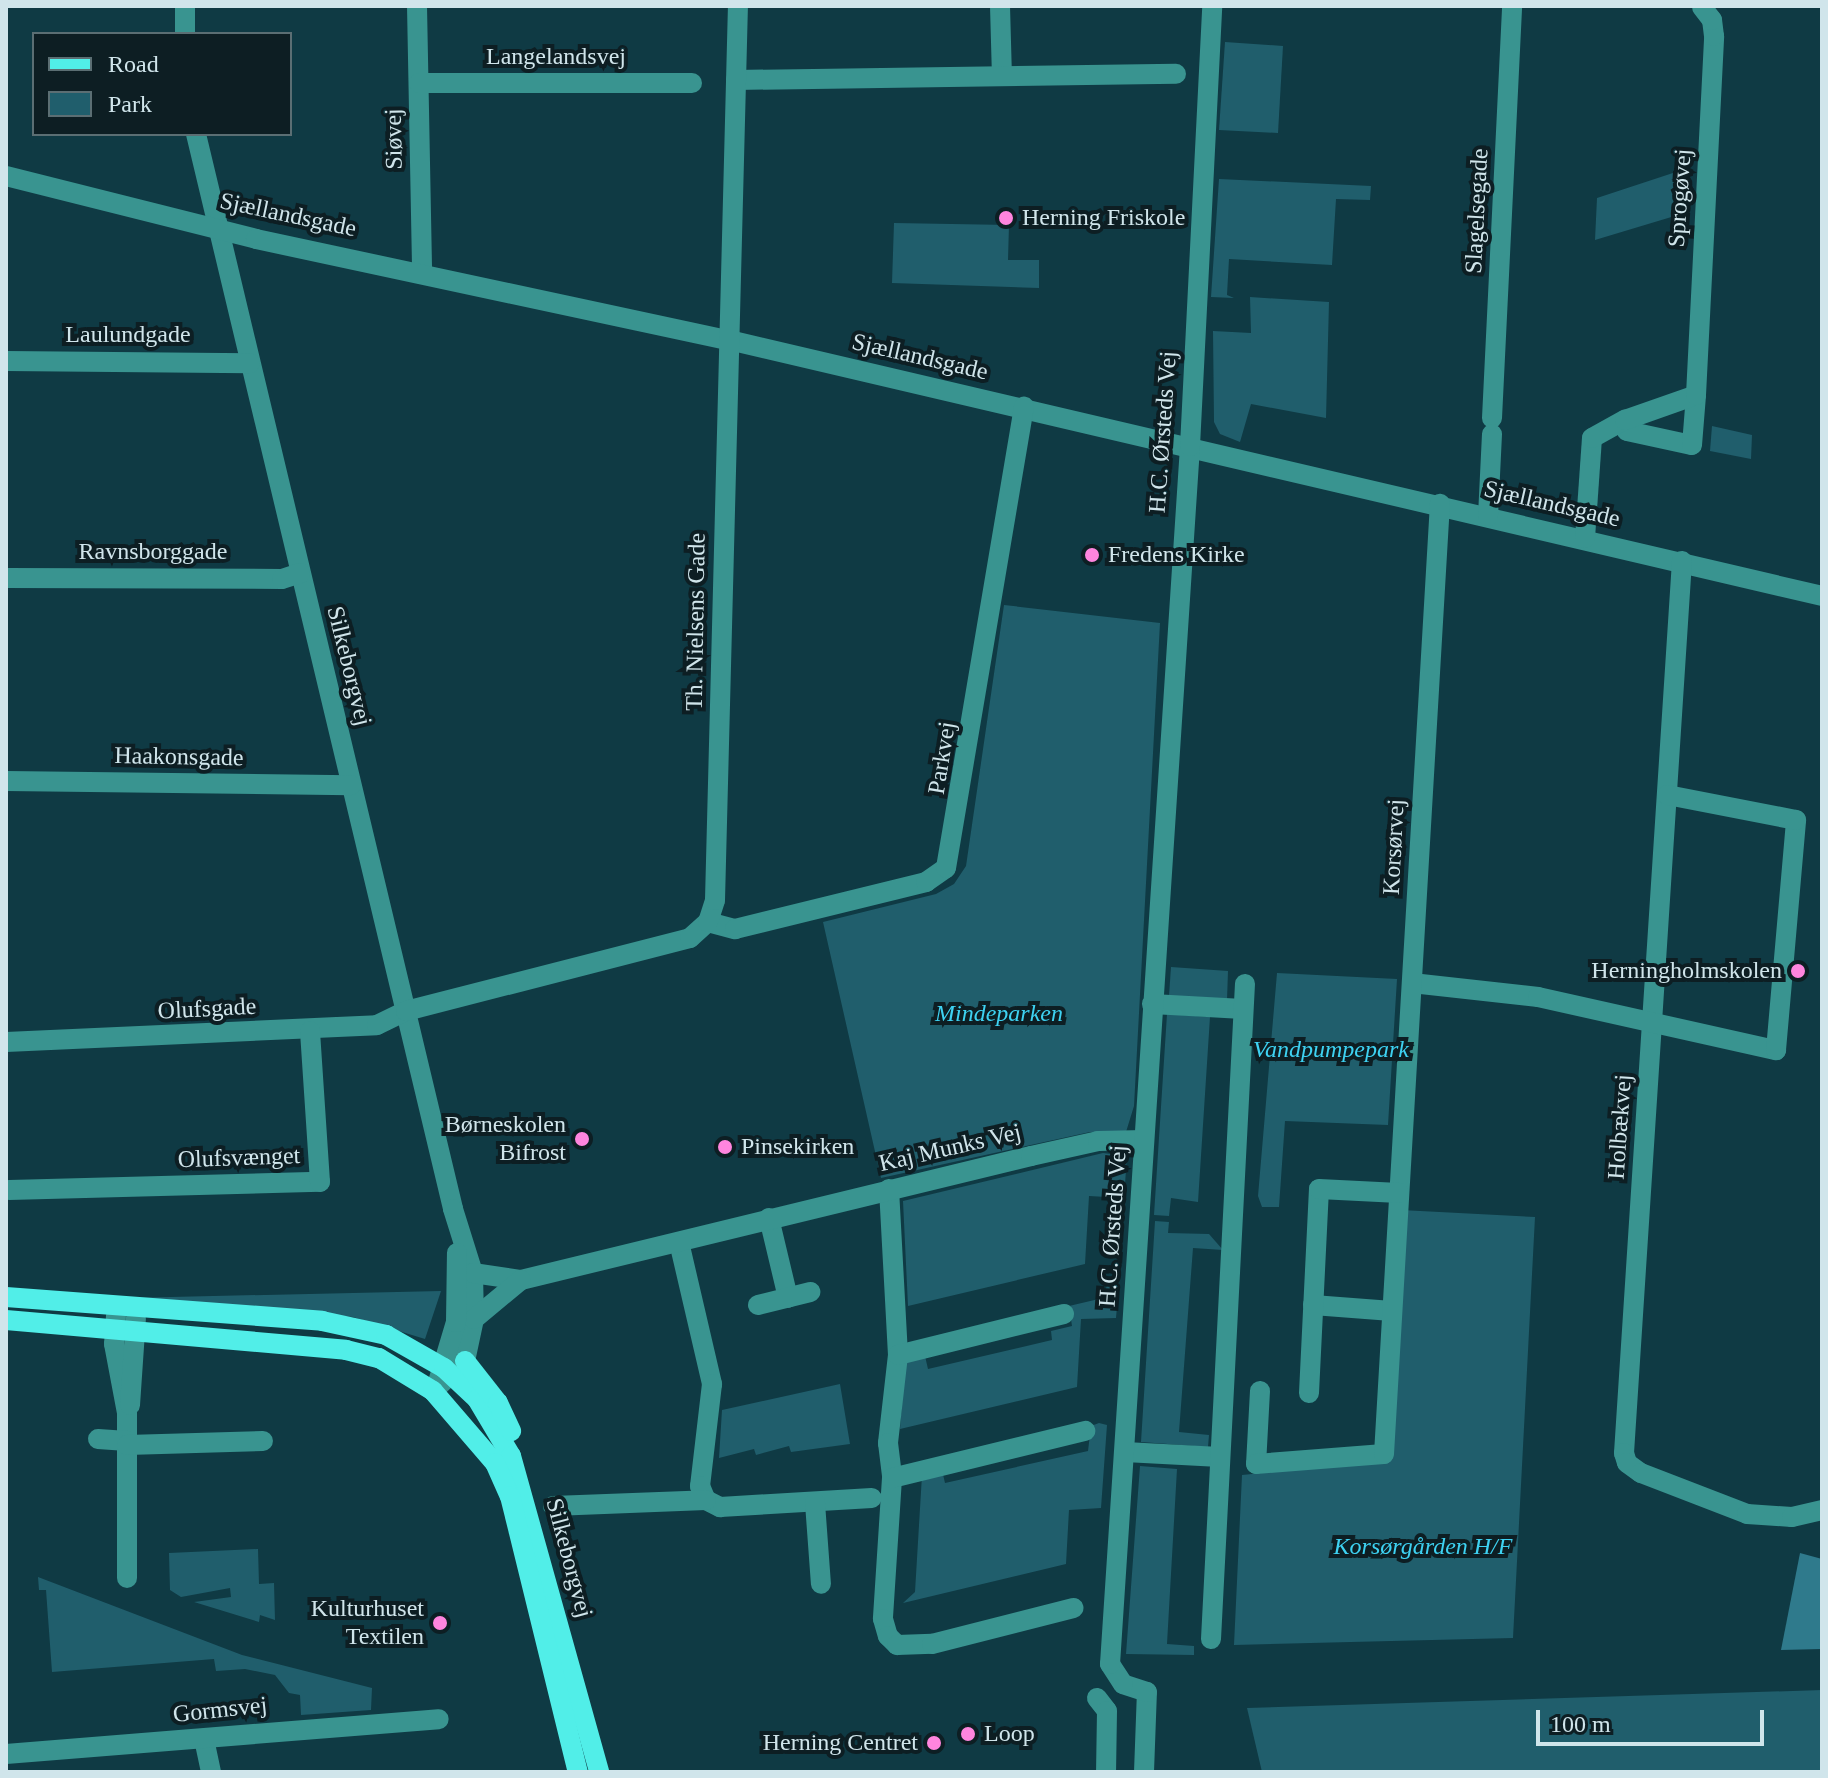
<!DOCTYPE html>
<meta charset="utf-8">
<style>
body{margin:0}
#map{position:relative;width:1828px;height:1778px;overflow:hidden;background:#0f3a44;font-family:Georgia,serif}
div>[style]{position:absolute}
.green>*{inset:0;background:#205e6c}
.forest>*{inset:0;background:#2f7a8c}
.minor>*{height:20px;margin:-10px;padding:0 10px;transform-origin:10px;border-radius:10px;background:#399490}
.major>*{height:20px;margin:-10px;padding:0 10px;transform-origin:10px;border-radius:10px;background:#51eee8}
.dots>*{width:22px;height:22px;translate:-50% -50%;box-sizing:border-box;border:4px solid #0d1e23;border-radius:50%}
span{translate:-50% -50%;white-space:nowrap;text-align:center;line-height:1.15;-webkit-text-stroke:8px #0d1e23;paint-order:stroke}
.street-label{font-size:24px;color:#d0e5eb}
.poi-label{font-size:24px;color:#d0e5eb}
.left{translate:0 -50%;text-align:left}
.right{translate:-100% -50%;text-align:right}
.park-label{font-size:24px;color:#3ed2f2;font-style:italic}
.frame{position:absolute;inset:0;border:8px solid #d0e5eb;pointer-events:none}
.legend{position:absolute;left:32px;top:32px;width:260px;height:104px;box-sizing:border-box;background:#0d1e23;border:2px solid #5b6e73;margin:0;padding:10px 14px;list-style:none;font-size:24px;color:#d0e5eb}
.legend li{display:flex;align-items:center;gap:16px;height:40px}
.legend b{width:40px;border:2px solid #5b6e73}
.scale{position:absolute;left:1536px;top:1710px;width:228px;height:36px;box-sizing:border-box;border:4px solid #d0e5eb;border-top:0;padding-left:10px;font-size:24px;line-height:28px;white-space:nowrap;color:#d0e5eb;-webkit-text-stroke:6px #0d1e23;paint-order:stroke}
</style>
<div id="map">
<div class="green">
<div style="clip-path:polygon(1225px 42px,1283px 46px,1278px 133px,1219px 130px)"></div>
<div style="clip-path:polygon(1679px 171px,1682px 210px,1688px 212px,1595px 240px,1597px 198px)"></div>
<div style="clip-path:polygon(1219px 179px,1371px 186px,1370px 200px,1336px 199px,1332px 265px,1229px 259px,1227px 295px,1234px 298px,1211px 297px)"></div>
<div style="clip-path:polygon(894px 223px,1009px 225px,1008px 260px,1039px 260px,1039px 288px,892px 283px)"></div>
<div style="clip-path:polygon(1250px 297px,1329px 302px,1326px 418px,1251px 404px,1240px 442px,1220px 434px,1214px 422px,1213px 331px,1251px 333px)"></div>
<div style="clip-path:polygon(1712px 426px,1752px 435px,1751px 459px,1710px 451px)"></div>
<div style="clip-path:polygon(1004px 605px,1160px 623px,1134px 1106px,1126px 1132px,1090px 1132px,881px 1178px,823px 922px,936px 894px,954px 884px,966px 866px)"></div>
<div style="clip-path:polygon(1171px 967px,1228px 971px,1227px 1000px,1169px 996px)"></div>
<div style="clip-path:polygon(1277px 973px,1397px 979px,1388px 1125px,1285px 1121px,1279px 1207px,1262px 1207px,1258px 1196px)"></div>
<div style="clip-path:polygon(1167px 1014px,1210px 1017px,1198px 1202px,1171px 1198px,1169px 1216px,1154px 1215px)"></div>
<div style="clip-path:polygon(1103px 1153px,1127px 1156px,1124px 1198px,1089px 1196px,1085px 1264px,908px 1306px,903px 1201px)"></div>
<div style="clip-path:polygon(1401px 1210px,1535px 1217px,1513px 1638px,1234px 1645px,1242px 1475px,1390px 1460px)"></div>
<div style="clip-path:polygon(1155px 1221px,1169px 1222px,1168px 1233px,1209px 1234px,1223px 1250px,1193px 1248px,1179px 1432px,1209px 1435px,1208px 1447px,1141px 1442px)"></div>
<div style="clip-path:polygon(1108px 1282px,1119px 1283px,1116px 1318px,1081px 1319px,1077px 1387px,900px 1429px,905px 1362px,925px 1356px,928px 1369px,1052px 1340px,1051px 1331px,1072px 1326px,1069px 1306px,1103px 1298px)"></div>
<div style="clip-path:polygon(441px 1291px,425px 1339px,353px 1317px,127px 1298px)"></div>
<div style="clip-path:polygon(840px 1384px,850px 1444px,791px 1452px,789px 1446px,756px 1455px,754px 1449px,719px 1458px,722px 1410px)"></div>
<div style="clip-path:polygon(1099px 1423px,1107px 1425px,1101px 1508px,1069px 1510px,1066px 1564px,903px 1603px,915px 1592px,922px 1475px,942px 1470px,945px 1483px,1088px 1451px,1091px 1426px)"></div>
<div style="clip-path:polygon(1140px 1466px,1177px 1469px,1167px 1644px,1194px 1646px,1194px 1655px,1126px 1654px)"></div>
<div style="clip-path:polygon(258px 1549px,259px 1584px,274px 1583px,275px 1620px,260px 1615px,259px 1622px,194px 1602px,231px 1597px,230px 1588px,181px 1597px,170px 1590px,169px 1553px)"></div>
<div style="clip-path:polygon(38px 1577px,242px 1655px,372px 1688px,371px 1710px,301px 1715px,300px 1695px,289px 1693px,275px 1675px,245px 1669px,216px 1671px,214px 1659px,52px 1672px,46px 1590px,39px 1590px)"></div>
<div style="clip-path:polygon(1822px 1690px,1822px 1772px,1262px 1772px,1247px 1708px)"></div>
</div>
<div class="forest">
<div style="clip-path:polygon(1800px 1553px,1822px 1559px,1822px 1649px,1781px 1650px)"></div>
</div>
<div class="minor">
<div style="left:185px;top:6px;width:28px;rotate:90deg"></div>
<div style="left:417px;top:6px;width:265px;rotate:88.9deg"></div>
<div style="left:1000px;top:6px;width:70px;rotate:88.4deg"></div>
<div style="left:736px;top:80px;width:440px;rotate:-0.8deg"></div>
<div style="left:419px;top:83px;width:273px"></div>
<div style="left:196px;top:134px;width:1105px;rotate:76.55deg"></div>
<div style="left:453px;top:1209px;width:67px;rotate:72.6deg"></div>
<div style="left:473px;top:1273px;width:46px;rotate:88.8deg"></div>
<div style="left:474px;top:1319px;width:43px;rotate:102.1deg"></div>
<div style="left:465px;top:1361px;width:44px;rotate:136.8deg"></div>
<div style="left:6px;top:176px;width:258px;rotate:14.1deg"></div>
<div style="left:256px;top:239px;width:484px;rotate:12.1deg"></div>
<div style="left:729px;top:340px;width:1123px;rotate:13.18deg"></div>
<div style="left:6px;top:361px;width:244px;rotate:0.5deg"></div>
<div style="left:1492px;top:418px;width:412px;rotate:-87.2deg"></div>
<div style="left:1625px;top:420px;width:11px;rotate:80deg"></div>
<div style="left:1627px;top:431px;width:66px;rotate:12.2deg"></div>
<div style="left:1692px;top:445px;width:50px;rotate:-85.4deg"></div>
<div style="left:1488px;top:516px;width:82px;rotate:-87.2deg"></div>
<div style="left:1585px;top:538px;width:100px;rotate:-86deg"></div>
<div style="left:1592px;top:438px;width:38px;rotate:-29deg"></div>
<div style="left:1625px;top:420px;width:75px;rotate:-19.4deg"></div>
<div style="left:1696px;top:395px;width:359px;rotate:-87.1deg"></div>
<div style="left:1714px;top:36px;width:16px;rotate:-97deg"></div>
<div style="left:1712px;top:20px;width:16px;rotate:-128deg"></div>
<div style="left:1682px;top:561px;width:894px;rotate:93.72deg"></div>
<div style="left:1624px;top:1453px;width:10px;rotate:73deg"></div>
<div style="left:1627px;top:1463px;width:17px;rotate:36deg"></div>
<div style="left:1641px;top:1473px;width:114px;rotate:21.1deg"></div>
<div style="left:1747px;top:1514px;width:45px;rotate:3.8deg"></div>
<div style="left:1792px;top:1517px;width:31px;rotate:-13deg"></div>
<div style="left:6px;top:578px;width:276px;rotate:0.2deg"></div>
<div style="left:282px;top:579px;width:19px;rotate:-18deg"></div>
<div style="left:6px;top:781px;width:345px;rotate:0.7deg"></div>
<div style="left:708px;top:922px;width:28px;rotate:15deg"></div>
<div style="left:735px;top:929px;width:197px;rotate:-13.8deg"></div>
<div style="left:926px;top:882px;width:24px;rotate:-35deg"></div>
<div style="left:946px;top:868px;width:468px;rotate:-80.4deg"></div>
<div style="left:1412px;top:983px;width:127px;rotate:6.3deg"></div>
<div style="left:1538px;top:997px;width:244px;rotate:12.6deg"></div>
<div style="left:1776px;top:1050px;width:231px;rotate:-85deg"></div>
<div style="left:1796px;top:820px;width:131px;rotate:-169deg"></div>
<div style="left:1152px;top:1004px;width:91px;rotate:3.1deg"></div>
<div style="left:6px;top:1042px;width:371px;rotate:-2.6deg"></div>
<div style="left:377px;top:1025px;width:32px;rotate:-26deg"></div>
<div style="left:406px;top:1011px;width:293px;rotate:-14.4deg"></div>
<div style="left:690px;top:938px;width:24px;rotate:-42deg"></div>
<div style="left:708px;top:922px;width:23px;rotate:-72deg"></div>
<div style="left:715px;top:900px;width:894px;rotate:-88.53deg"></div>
<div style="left:889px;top:1189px;width:166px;rotate:86.9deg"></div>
<div style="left:898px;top:1355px;width:89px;rotate:96.5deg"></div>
<div style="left:888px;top:1443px;width:35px;rotate:83deg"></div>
<div style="left:892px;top:1478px;width:141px;rotate:93.7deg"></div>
<div style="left:883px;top:1619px;width:18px;rotate:74deg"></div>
<div style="left:888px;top:1636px;width:13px;rotate:45deg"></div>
<div style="left:897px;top:1645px;width:35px;rotate:-2deg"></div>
<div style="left:932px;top:1644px;width:146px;rotate:-14.3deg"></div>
<div style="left:9px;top:1190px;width:311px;rotate:-1.5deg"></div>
<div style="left:320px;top:1182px;width:151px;rotate:-93.8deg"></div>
<div style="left:769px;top:1218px;width:82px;rotate:76.6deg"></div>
<div style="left:679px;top:1242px;width:146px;rotate:76.9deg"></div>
<div style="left:712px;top:1384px;width:103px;rotate:96.7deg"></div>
<div style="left:700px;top:1486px;width:15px;rotate:67deg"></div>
<div style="left:706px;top:1500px;width:16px;rotate:27deg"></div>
<div style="left:720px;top:1507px;width:152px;rotate:-3.4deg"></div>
<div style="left:473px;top:1273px;width:49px;rotate:8.3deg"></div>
<div style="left:521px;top:1280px;width:525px;rotate:-13.67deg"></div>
<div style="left:1031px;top:1156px;width:69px;rotate:-12.6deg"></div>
<div style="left:1098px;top:1141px;width:46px;rotate:-1.2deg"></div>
<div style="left:758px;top:1305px;width:54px;rotate:-14deg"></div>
<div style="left:1313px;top:1305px;width:79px;rotate:4.3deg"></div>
<div style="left:116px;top:1316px;width:28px;rotate:94deg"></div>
<div style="left:114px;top:1344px;width:70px;rotate:79.3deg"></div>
<div style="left:127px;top:1413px;width:165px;rotate:90deg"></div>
<div style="left:474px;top:1319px;width:61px;rotate:-39.7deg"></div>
<div style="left:898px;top:1355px;width:171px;rotate:-13.9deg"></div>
<div style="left:438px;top:1382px;width:63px;rotate:-73.3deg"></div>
<div style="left:456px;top:1322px;width:69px;rotate:-89.2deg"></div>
<div style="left:1260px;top:1391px;width:73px;rotate:93.1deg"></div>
<div style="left:1256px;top:1464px;width:128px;rotate:-4.5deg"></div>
<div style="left:1384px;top:1454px;width:952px;rotate:-86.63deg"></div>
<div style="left:1309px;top:1393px;width:204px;rotate:-87.2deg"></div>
<div style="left:1319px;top:1189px;width:80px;rotate:2.9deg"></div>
<div style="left:130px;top:1405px;width:87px;rotate:-86.1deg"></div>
<div style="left:98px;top:1439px;width:29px;rotate:4deg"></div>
<div style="left:127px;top:1445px;width:136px;rotate:-1.7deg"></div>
<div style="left:1125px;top:1452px;width:95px;rotate:3deg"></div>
<div style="left:892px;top:1478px;width:199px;rotate:-13.7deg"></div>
<div style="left:815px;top:1503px;width:81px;rotate:85.8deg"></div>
<div style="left:553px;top:1506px;width:153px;rotate:-2.2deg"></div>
<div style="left:1211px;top:1639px;width:656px;rotate:-87.03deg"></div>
<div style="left:1097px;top:1698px;width:16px;rotate:52deg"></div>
<div style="left:1107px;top:1711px;width:61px;rotate:90.9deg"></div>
<div style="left:204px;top:1739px;width:34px;rotate:78deg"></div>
<div style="left:6px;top:1754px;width:434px;rotate:-4.6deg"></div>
<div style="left:1144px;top:1772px;width:80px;rotate:-87.9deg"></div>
<div style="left:1147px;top:1692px;width:25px;rotate:-162deg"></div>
<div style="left:1123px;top:1684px;width:24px;rotate:-123deg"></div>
<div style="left:1110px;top:1664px;width:1221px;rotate:-86.24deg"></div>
<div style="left:1190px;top:446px;width:441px;rotate:-87.1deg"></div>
</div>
<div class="major">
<div style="left:6px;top:1297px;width:317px;rotate:4.3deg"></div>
<div style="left:322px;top:1321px;width:66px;rotate:12.3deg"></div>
<div style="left:386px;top:1335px;width:67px;rotate:29.6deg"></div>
<div style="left:444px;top:1368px;width:45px;rotate:43.2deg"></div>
<div style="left:477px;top:1399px;width:66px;rotate:59.2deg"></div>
<div style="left:511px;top:1456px;width:328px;rotate:74.4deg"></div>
<div style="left:6px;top:1320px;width:341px;rotate:5deg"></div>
<div style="left:346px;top:1350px;width:34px;rotate:14deg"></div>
<div style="left:379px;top:1358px;width:63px;rotate:31.4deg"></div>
<div style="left:433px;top:1391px;width:95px;rotate:49.3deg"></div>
<div style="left:495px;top:1463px;width:36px;rotate:66deg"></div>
<div style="left:510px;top:1496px;width:284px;rotate:76.2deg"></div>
<div style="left:465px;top:1361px;width:53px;rotate:51.8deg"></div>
<div style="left:498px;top:1403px;width:31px;rotate:65deg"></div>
</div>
<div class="dots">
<div style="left:1006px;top:218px;background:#ff85de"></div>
<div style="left:1092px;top:555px;background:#ff85de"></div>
<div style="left:1798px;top:971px;background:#ff85de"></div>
<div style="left:582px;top:1139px;background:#ff85de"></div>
<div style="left:725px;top:1147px;background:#ff85de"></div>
<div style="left:440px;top:1623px;background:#ff85de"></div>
<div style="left:968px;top:1734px;background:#ff85de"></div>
<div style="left:934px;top:1743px;background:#ff85de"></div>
</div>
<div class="street-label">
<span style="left:556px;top:57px">Langelandsvej</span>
<span style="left:394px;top:139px;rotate:-91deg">Siøvej</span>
<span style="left:1680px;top:198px;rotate:-86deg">Sprogøvej</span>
<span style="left:1477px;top:211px;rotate:-87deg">Slagelsegade</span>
<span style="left:288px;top:215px;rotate:12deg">Sjællandsgade</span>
<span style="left:128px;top:335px">Laulundgade</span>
<span style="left:920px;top:357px;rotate:13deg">Sjællandsgade</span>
<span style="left:1163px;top:432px;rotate:-86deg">H.C. Ørsteds Vej</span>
<span style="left:1552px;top:504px;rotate:13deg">Sjællandsgade</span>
<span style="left:153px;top:552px">Ravnsborggade</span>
<span style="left:696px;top:622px;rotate:-89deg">Th. Nielsens Gade</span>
<span style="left:349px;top:666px;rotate:76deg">Silkeborgvej</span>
<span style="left:179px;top:757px;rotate:1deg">Haakonsgade</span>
<span style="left:942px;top:758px;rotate:-81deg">Parkvej</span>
<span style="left:1394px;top:847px;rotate:-87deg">Korsørvej</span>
<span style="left:207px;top:1009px;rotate:-3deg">Olufsgade</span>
<span style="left:1620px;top:1127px;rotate:-86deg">Holbækvej</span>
<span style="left:950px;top:1148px;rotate:-13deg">Kaj Munks Vej</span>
<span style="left:239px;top:1158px;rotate:-2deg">Olufsvænget</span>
<span style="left:1113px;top:1226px;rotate:-86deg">H.C. Ørsteds Vej</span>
<span style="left:569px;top:1558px;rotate:75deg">Silkeborgvej</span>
<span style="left:220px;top:1710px;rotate:-6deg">Gormsvej</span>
</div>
<div class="poi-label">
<span class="left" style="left:1022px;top:218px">Herning Friskole</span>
<span class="left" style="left:1108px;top:555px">Fredens Kirke</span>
<span class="right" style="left:1782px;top:971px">Herningholmskolen</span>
<span class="right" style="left:566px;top:1139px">Børneskolen<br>Bifrost</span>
<span class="left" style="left:741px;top:1147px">Pinsekirken</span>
<span class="right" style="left:424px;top:1623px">Kulturhuset<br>Textilen</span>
<span class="left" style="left:984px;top:1734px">Loop</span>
<span class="right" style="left:918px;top:1743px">Herning Centret</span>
</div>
<div class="park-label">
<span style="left:999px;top:1014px">Mindeparken</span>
<span style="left:1331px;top:1050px">Vandpumpepark</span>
<span style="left:1423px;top:1547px">Korsørgården H/F</span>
</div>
<div class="frame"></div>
<ul class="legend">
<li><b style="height:10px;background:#51eee8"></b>Road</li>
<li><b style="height:22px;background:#205e6c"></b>Park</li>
</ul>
<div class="scale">100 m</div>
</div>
